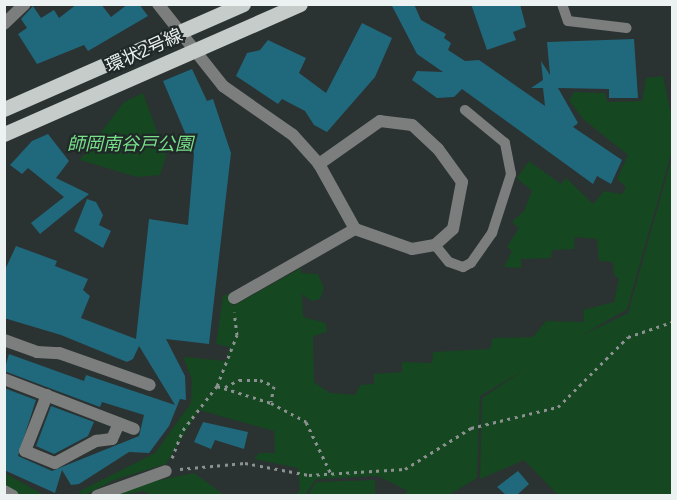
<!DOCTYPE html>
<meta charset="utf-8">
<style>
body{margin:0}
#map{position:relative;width:677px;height:500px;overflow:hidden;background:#2b3232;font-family:Bitter,"Noto Sans JP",serif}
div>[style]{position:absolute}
.green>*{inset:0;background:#154820}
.building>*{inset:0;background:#20687c}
.path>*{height:3px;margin-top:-1.5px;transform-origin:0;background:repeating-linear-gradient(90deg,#8b9191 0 3px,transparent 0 7.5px)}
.service>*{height:10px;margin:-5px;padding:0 5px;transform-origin:5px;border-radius:5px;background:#7b7e7d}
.minor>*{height:12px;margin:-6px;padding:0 6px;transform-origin:6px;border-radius:6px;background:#7b7e7d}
.primary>*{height:15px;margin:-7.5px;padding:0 7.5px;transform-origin:7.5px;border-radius:7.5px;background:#c5ccc9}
span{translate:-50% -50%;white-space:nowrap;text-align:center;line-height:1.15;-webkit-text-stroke:4.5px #212828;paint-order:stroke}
.street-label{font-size:18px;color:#ecf1f1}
.park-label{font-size:18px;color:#77e089;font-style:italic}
.frame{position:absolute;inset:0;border:6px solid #ecf1f1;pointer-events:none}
</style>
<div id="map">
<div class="green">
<div style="clip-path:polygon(663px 76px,672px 120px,672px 150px,627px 309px,581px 336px,628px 313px,672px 157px,672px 495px,558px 495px,524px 460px,480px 479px,482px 398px,526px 369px,480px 396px,477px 478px,449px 495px,404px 495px,408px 491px,378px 476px,316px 479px,305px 495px,296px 495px,300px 490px,298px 468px,254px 459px,259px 453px,275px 453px,274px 431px,199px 410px,166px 464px,114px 480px,85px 495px,78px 492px,155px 453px,191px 403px,192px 379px,183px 357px,226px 361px,230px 347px,216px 344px,223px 296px,229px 294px,233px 306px,301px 268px,301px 273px,318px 274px,324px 288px,320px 299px,311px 301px,302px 294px,303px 317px,326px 323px,327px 332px,313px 336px,314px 382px,330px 393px,355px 395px,360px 385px,374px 384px,374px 374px,402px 372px,402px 362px,432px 363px,433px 352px,490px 349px,493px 338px,533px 337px,546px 321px,584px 322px,583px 310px,614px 302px,619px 279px,614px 275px,613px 262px,599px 261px,597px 239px,575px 237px,574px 249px,552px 250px,551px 258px,521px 259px,521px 268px,504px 267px,512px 251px,507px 247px,519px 228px,512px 222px,524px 211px,532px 191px,517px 178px,529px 161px,561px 184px,566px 178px,593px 204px,604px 191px,622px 194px,626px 187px,617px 179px,628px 155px,583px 119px,569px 100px,574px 92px,605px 93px,607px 102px,642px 101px,646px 78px)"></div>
<div style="clip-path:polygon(143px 93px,166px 156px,160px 175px,137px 177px,80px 160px,124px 102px)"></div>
<div style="clip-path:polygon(5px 473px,44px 495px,5px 495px)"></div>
<div style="clip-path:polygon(194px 473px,224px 495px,152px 495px,143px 491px,121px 495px,121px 488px)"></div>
<div style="clip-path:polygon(375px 480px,375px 495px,308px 495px,316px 482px)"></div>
</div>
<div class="building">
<div style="clip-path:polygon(77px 4px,101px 4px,111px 17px,128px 4px,139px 4px,148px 16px,88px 51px,84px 45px,37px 64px,18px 34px,27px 28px,21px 19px,33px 6px,41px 18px,54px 10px,59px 18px)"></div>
<div style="clip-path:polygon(391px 4px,414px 4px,421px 20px,446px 34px,444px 38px,451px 43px,448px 50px,465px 61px,479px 60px,545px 106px,543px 88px,531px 88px,543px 80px,541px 61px,550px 75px,547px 42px,634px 39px,638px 98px,609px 98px,609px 89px,558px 88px,578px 123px,573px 127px,622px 160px,611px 184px,597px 176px,593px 184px,462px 89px,454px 97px,437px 98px,412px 80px,417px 71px,443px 72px,417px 54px)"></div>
<div style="clip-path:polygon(471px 4px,520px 4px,526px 27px,513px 32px,516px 40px,487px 50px)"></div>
<div style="clip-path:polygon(362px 23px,392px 38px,375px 77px,327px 132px,314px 125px,305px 111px,282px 99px,278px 104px,236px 76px,247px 53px,260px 50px,268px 40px,306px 58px,299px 73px,326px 93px)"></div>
<div style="clip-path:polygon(192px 69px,207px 101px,213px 99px,231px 153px,209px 344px,166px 339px,185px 376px,186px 400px,180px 399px,169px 426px,149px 453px,129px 452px,79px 484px,71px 485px,62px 470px,55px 493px,4px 470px,4px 388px,36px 400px,18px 456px,52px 471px,139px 436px,144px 415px,102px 402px,100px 407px,4px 371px,9px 354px,84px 381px,86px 375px,175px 405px,139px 346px,133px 359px,127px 362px,61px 335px,4px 318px,4px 272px,16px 246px,57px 261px,55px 266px,88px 279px,83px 290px,90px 296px,81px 318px,136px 339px,149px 219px,188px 225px,194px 154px,163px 81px)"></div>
<div style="clip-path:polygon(48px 134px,69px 161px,56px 178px,89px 194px,40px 234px,31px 223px,64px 197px,28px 168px,22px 174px,10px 165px,32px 141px)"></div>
<div style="clip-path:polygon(87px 199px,96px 202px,103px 215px,99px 225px,111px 231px,103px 248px,74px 231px)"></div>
<div style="clip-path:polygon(51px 406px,94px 422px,88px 436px,54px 454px,36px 446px)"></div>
<div style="clip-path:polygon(203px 422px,248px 432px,244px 449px,215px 440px,211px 449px,194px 442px)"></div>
<div style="clip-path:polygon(518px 471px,529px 484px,517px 495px,506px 495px,497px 487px)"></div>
</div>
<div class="path">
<div style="left:217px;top:386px;width:57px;rotate:17.5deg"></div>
<div style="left:271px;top:403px;width:40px;rotate:28deg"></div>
<div style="left:306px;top:422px;width:58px;rotate:64.3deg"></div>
<div style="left:225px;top:387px;width:16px;rotate:-27deg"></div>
<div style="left:239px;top:380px;width:21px"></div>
<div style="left:260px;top:380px;width:15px;rotate:23deg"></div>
<div style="left:274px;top:386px;width:16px;rotate:101deg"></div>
<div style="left:172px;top:458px;width:30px;rotate:-69deg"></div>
<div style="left:183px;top:430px;width:56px;rotate:-52.3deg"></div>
<div style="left:217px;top:386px;width:55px;rotate:-68.6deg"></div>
<div style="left:237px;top:335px;width:23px;rotate:-97deg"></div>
<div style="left:180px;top:469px;width:65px;rotate:-5.3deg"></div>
<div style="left:245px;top:463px;width:65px;rotate:10.6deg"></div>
<div style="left:309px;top:475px;width:96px;rotate:-3.6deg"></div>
<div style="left:405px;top:469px;width:78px;rotate:-31.8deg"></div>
<div style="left:471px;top:428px;width:89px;rotate:-13.6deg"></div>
<div style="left:558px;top:407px;width:99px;rotate:-45deg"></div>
<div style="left:628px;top:337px;width:46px;rotate:-18.8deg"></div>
</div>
<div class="service">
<div style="left:562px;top:4px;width:18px;rotate:71deg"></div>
<div style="left:568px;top:21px;width:59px;rotate:6.8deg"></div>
<div style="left:435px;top:245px;width:22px;rotate:51deg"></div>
<div style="left:449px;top:262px;width:15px;rotate:20deg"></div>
<div style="left:463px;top:267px;width:9px;rotate:-27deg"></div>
<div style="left:471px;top:263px;width:37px;rotate:-55deg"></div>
<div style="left:492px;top:233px;width:62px;rotate:-72.1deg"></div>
<div style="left:511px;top:174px;width:32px;rotate:-101deg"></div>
<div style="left:505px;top:143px;width:52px;rotate:-140.5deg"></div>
</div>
<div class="minor">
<div style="left:158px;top:4px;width:105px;rotate:51.6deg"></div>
<div style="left:223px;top:86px;width:85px;rotate:35deg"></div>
<div style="left:293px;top:135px;width:39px;rotate:48deg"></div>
<div style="left:319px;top:164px;width:74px;rotate:61deg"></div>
<div style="left:4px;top:24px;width:29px;rotate:-44deg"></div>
<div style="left:234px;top:298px;width:139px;rotate:-29.7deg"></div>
<div style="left:355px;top:229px;width:60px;rotate:19.3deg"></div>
<div style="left:412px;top:249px;width:23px;rotate:-10deg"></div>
<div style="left:435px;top:245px;width:24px;rotate:-42deg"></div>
<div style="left:453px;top:229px;width:48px;rotate:-79.2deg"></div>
<div style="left:462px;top:182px;width:41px;rotate:-126deg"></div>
<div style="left:438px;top:149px;width:35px;rotate:-137deg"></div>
<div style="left:412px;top:125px;width:32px;rotate:-173deg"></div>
<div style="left:380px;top:121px;width:75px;rotate:144.8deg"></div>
<div style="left:4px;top:340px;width:35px;rotate:20deg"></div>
<div style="left:37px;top:352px;width:22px;rotate:3deg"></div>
<div style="left:59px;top:353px;width:96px;rotate:19.4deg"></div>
<div style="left:4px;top:379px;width:139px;rotate:21deg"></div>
<div style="left:47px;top:395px;width:60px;rotate:111.4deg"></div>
<div style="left:25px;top:451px;width:32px;rotate:22deg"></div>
<div style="left:55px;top:463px;width:47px;rotate:-28.2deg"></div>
<div style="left:96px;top:441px;width:16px;rotate:-7deg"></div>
<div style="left:112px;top:439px;width:17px;rotate:-66deg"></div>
<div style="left:4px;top:491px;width:10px;rotate:29deg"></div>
<div style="left:97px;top:496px;width:73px;rotate:-19.9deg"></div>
</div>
<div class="primary">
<div style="left:4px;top:109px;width:261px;rotate:-23.7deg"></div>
<div style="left:4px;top:134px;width:323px;rotate:-23.7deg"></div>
</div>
<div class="street-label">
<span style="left:144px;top:51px;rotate:-24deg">環状2号線</span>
</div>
<div class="park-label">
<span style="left:130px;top:144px">師岡南谷戸公園</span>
</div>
<div class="frame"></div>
</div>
